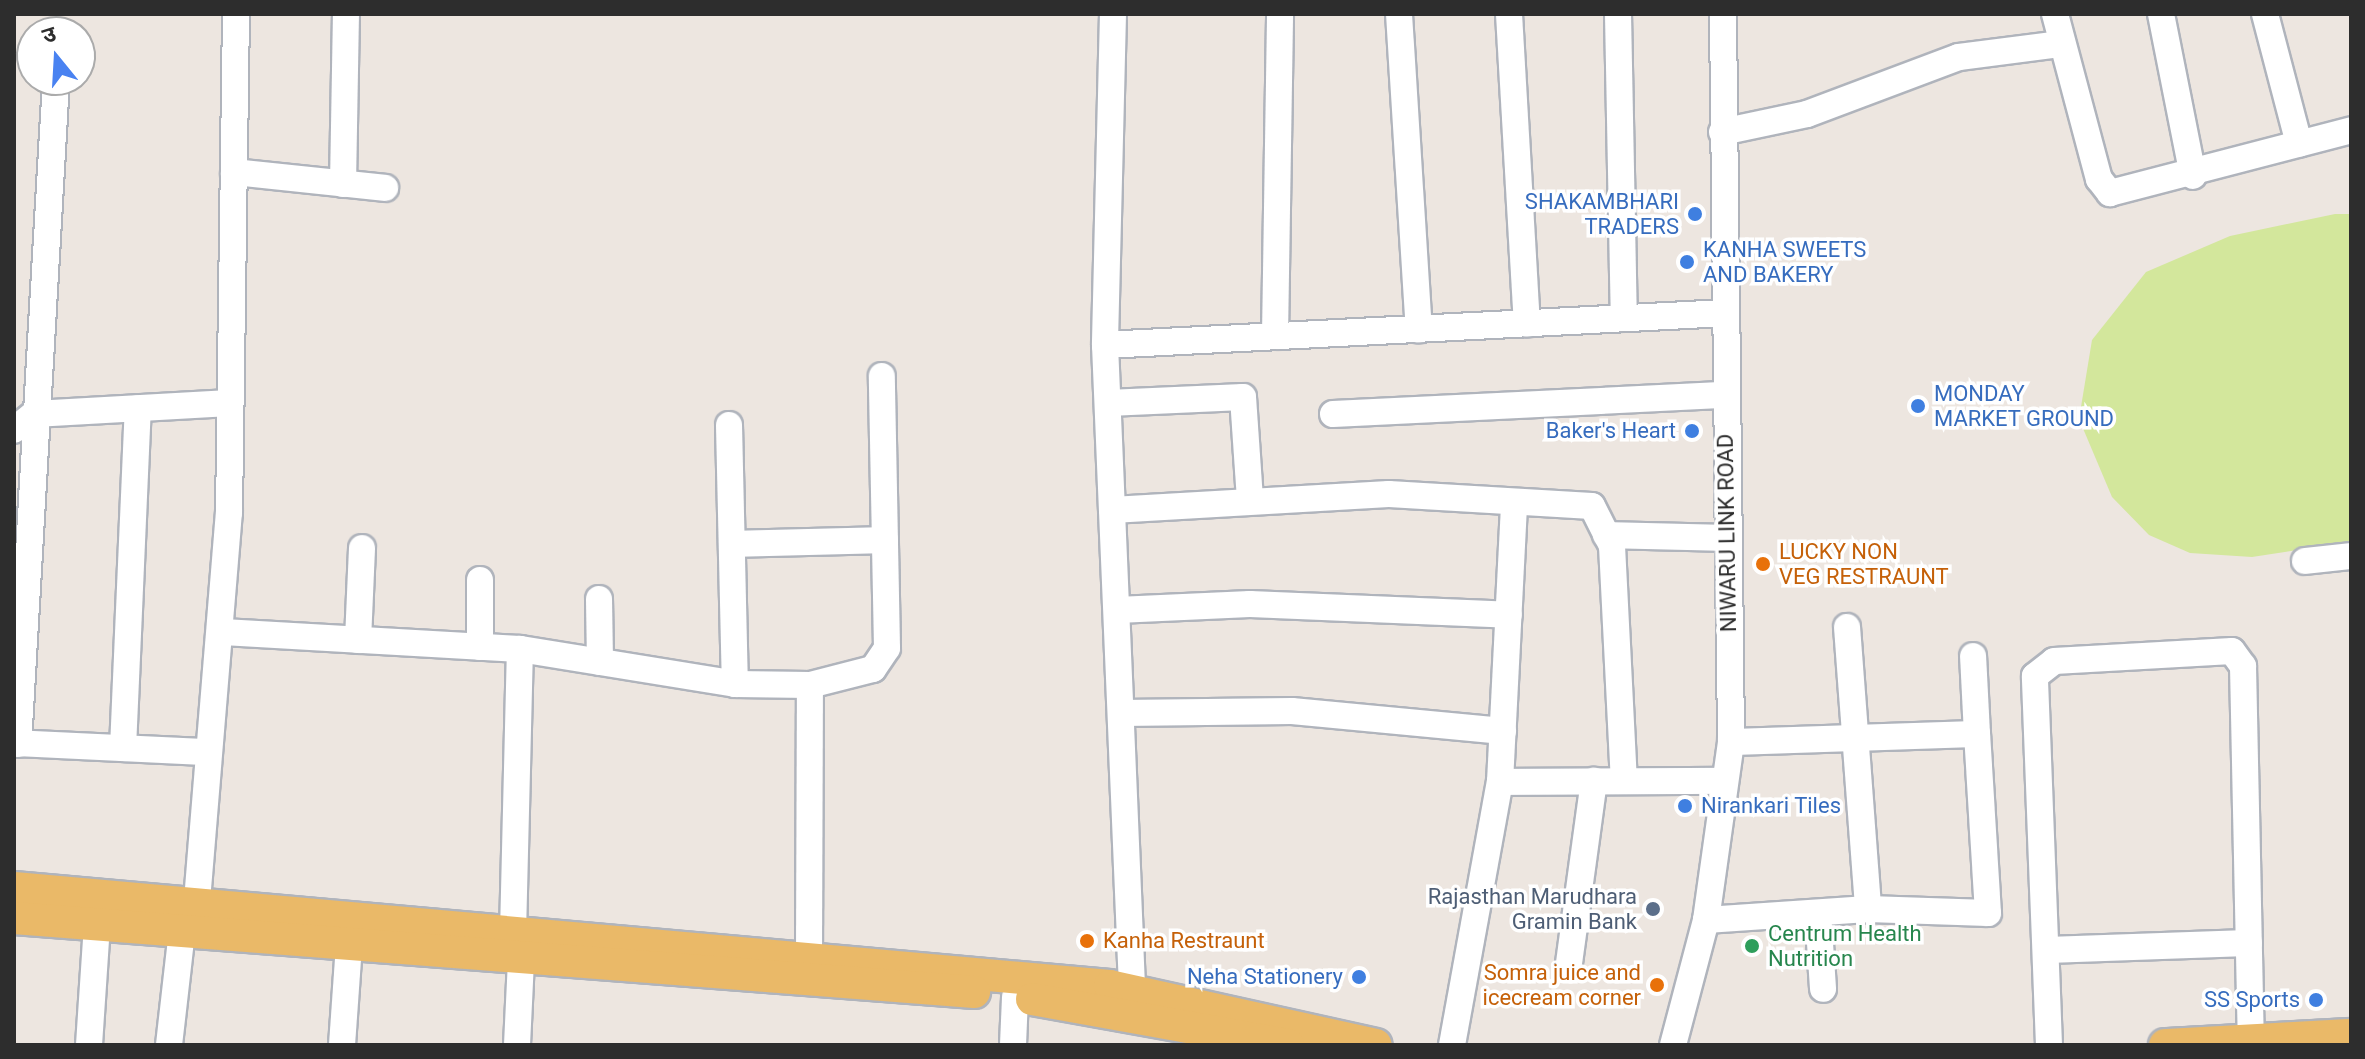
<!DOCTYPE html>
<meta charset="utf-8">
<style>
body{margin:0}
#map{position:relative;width:2365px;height:1059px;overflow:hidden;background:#ede6e0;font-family:Roboto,"Noto Sans Devanagari",sans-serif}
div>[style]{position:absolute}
.pitch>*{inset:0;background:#d3e79c}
.roads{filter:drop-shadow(2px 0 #b0b4bc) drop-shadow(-2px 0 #b0b4bc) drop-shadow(0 2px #b0b4bc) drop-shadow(0 -2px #b0b4bc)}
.minor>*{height:26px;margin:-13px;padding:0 13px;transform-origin:13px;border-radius:13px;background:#fff}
.major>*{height:32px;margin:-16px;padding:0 16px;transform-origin:16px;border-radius:16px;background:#eab968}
.dots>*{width:22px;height:22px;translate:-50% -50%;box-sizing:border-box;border:4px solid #fff;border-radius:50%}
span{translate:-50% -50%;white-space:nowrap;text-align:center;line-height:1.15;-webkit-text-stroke:7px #fff;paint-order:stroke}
.shop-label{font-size:22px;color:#366cbe}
.right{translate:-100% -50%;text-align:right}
.left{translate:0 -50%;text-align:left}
.street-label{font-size:22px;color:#2d2d2d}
.food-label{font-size:22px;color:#c56008}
.service-label{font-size:22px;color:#4e5e75}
.leisure-label{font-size:22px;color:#27864d}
.frame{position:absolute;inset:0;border:16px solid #2d2d2d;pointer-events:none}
.north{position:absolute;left:16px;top:16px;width:80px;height:80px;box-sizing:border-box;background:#fff;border:2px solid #ababab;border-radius:50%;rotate:342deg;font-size:22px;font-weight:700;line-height:32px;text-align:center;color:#2d2d2d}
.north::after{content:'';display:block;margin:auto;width:28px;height:36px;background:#4982f1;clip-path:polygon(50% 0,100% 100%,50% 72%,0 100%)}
</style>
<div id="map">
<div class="pitch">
<div style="clip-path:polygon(2335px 214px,2351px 214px,2351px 542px,2252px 557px,2190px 553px,2149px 535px,2112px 497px,2079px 419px,2092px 340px,2146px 272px,2230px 236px)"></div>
</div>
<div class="roads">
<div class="minor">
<div style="left:1113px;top:14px;width:331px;rotate:91.4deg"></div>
<div style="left:1105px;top:345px;width:666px;rotate:87.59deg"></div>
<div style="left:1399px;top:14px;width:316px;rotate:86.4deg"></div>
<div style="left:1509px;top:14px;width:310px;rotate:86.7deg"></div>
<div style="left:1618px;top:14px;width:304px;rotate:88.9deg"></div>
<div style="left:2055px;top:14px;width:171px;rotate:75.1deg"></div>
<div style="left:2099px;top:179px;width:18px;rotate:52deg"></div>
<div style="left:2110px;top:193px;width:249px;rotate:-14.6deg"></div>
<div style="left:2161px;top:14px;width:165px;rotate:78.8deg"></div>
<div style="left:2265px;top:14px;width:134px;rotate:75.3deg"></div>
<div style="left:1722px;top:132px;width:87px;rotate:-12deg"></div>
<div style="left:1807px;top:114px;width:162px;rotate:-20.6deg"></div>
<div style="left:1959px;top:57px;width:103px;rotate:-7.3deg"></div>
<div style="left:234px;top:172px;width:152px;rotate:6deg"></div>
<div style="left:343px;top:184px;width:170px;rotate:-89deg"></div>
<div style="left:1275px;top:336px;width:322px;rotate:-89.1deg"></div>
<div style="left:1105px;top:345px;width:621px;rotate:-2.95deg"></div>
<div style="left:1108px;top:403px;width:135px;rotate:-2.5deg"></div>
<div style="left:1243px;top:397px;width:104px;rotate:86.1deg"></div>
<div style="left:1333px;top:414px;width:393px;rotate:-2.8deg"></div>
<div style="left:729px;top:425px;width:259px;rotate:88.7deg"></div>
<div style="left:735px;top:684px;width:75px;rotate:0.8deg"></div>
<div style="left:810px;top:685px;width:65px;rotate:-14.3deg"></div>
<div style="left:873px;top:669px;width:25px;rotate:-56deg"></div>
<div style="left:887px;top:648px;width:272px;rotate:-91.1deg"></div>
<div style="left:14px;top:430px;width:26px;rotate:-39deg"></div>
<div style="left:34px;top:414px;width:196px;rotate:-3.2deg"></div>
<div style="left:1112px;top:510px;width:277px;rotate:-3.3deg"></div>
<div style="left:1389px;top:494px;width:203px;rotate:3.4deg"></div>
<div style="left:1592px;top:506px;width:45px;rotate:63.4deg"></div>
<div style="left:1612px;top:546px;width:235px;rotate:87.1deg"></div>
<div style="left:1606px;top:535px;width:121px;rotate:1.4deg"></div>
<div style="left:732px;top:544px;width:153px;rotate:-1.5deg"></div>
<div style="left:2305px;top:561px;width:46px;rotate:-6.2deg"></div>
<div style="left:480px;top:580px;width:67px;rotate:90deg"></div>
<div style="left:599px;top:599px;width:63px;rotate:89.1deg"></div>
<div style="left:1117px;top:610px;width:133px;rotate:-2.6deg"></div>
<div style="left:1250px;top:604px;width:259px;rotate:2.4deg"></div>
<div style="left:1847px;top:627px;width:283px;rotate:85.7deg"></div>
<div style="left:223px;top:632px;width:297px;rotate:3.3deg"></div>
<div style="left:520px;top:649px;width:218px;rotate:9.2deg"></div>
<div style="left:358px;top:640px;width:92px;rotate:-87.5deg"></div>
<div style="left:1121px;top:713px;width:171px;rotate:-0.7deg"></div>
<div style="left:1292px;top:711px;width:212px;rotate:5.4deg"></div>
<div style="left:1731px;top:742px;width:246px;rotate:-1.9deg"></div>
<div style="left:1977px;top:734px;width:78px;rotate:-92.9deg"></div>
<div style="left:14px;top:743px;width:193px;rotate:2.7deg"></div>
<div style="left:18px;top:744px;width:665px;rotate:-86.72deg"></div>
<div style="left:123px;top:748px;width:340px;rotate:-87.5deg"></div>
<div style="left:1500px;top:782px;width:224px;rotate:-0.3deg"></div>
<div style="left:1818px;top:913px;width:76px;rotate:86.2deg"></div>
<div style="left:1706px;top:920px;width:162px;rotate:-3.9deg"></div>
<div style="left:1868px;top:909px;width:120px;rotate:1.9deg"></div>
<div style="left:1988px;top:913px;width:179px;rotate:-93.5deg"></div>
<div style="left:195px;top:925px;width:413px;rotate:-85.3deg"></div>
<div style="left:229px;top:513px;width:499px;rotate:-89.2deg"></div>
<div style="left:513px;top:933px;width:284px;rotate:-88.6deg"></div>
<div style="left:2046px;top:950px;width:203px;rotate:-2deg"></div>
<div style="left:809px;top:956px;width:271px;rotate:-89.8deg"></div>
<div style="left:1569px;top:963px;width:184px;rotate:-82.2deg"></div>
<div style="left:89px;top:1045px;width:121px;rotate:-86.2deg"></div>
<div style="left:169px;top:1045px;width:115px;rotate:-83.5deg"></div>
<div style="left:342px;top:1045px;width:100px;rotate:-86deg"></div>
<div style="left:517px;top:1045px;width:86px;rotate:-87.3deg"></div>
<div style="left:1013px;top:1045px;width:48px;rotate:-87.6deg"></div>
<div style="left:1452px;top:1045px;width:267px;rotate:-79.7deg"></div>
<div style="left:1500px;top:782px;width:276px;rotate:-87.1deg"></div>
<div style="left:1673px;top:1045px;width:129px;rotate:-75.2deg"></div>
<div style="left:1706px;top:920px;width:180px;rotate:-82deg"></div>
<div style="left:1731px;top:742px;width:728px;rotate:-90.63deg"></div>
<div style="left:2049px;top:1045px;width:369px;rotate:-92.2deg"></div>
<div style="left:2035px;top:676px;width:24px;rotate:-38deg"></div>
<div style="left:2054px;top:661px;width:178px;rotate:-3.2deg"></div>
<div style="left:2232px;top:651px;width:19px;rotate:54deg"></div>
<div style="left:2243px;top:666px;width:372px;rotate:88.8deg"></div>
</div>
<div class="major">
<div style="left:14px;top:888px;width:1100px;rotate:5.11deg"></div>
<div style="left:1110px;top:986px;width:272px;rotate:12.5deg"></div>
<div style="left:14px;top:918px;width:963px;rotate:4.41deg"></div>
<div style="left:1032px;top:999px;width:260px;rotate:10.2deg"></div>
<div style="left:2165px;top:1045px;width:186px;rotate:-3.1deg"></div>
</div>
</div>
<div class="dots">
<div style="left:1695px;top:214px;background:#3f7fe0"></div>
<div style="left:1687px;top:262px;background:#3f7fe0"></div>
<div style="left:1918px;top:406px;background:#3f7fe0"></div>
<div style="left:1692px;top:431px;background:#3f7fe0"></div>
<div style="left:1763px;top:564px;background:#e8710a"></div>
<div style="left:1685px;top:806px;background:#3f7fe0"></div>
<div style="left:1653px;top:909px;background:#5c6f8a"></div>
<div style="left:1087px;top:941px;background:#e8710a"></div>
<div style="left:1752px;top:946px;background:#2e9e5b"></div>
<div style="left:1359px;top:977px;background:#3f7fe0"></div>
<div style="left:1657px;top:985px;background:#e8710a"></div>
<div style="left:2316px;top:1000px;background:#3f7fe0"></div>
</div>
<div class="shop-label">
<span class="right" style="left:1679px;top:214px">SHAKAMBHARI<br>TRADERS</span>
<span class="left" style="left:1703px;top:262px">KANHA SWEETS<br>AND BAKERY</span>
<span class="left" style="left:1934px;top:406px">MONDAY<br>MARKET GROUND</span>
<span class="right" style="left:1676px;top:431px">Baker's Heart</span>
<span class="left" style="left:1701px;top:806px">Nirankari Tiles</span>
<span class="right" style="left:1343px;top:977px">Neha Stationery</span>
<span class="right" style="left:2300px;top:1000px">SS Sports</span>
</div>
<div class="street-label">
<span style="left:1727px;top:533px;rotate:-91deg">NIWARU LINK ROAD</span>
</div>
<div class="food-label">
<span class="left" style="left:1779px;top:564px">LUCKY NON<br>VEG RESTRAUNT</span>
<span class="left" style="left:1103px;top:941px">Kanha Restraunt</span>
<span class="right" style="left:1641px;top:985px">Somra juice and<br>icecream corner</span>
</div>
<div class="service-label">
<span class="right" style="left:1637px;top:909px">Rajasthan Marudhara<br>Gramin Bank</span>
</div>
<div class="leisure-label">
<span class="left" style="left:1768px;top:946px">Centrum Health<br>Nutrition</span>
</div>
<div class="frame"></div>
<div class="north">उ</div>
</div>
